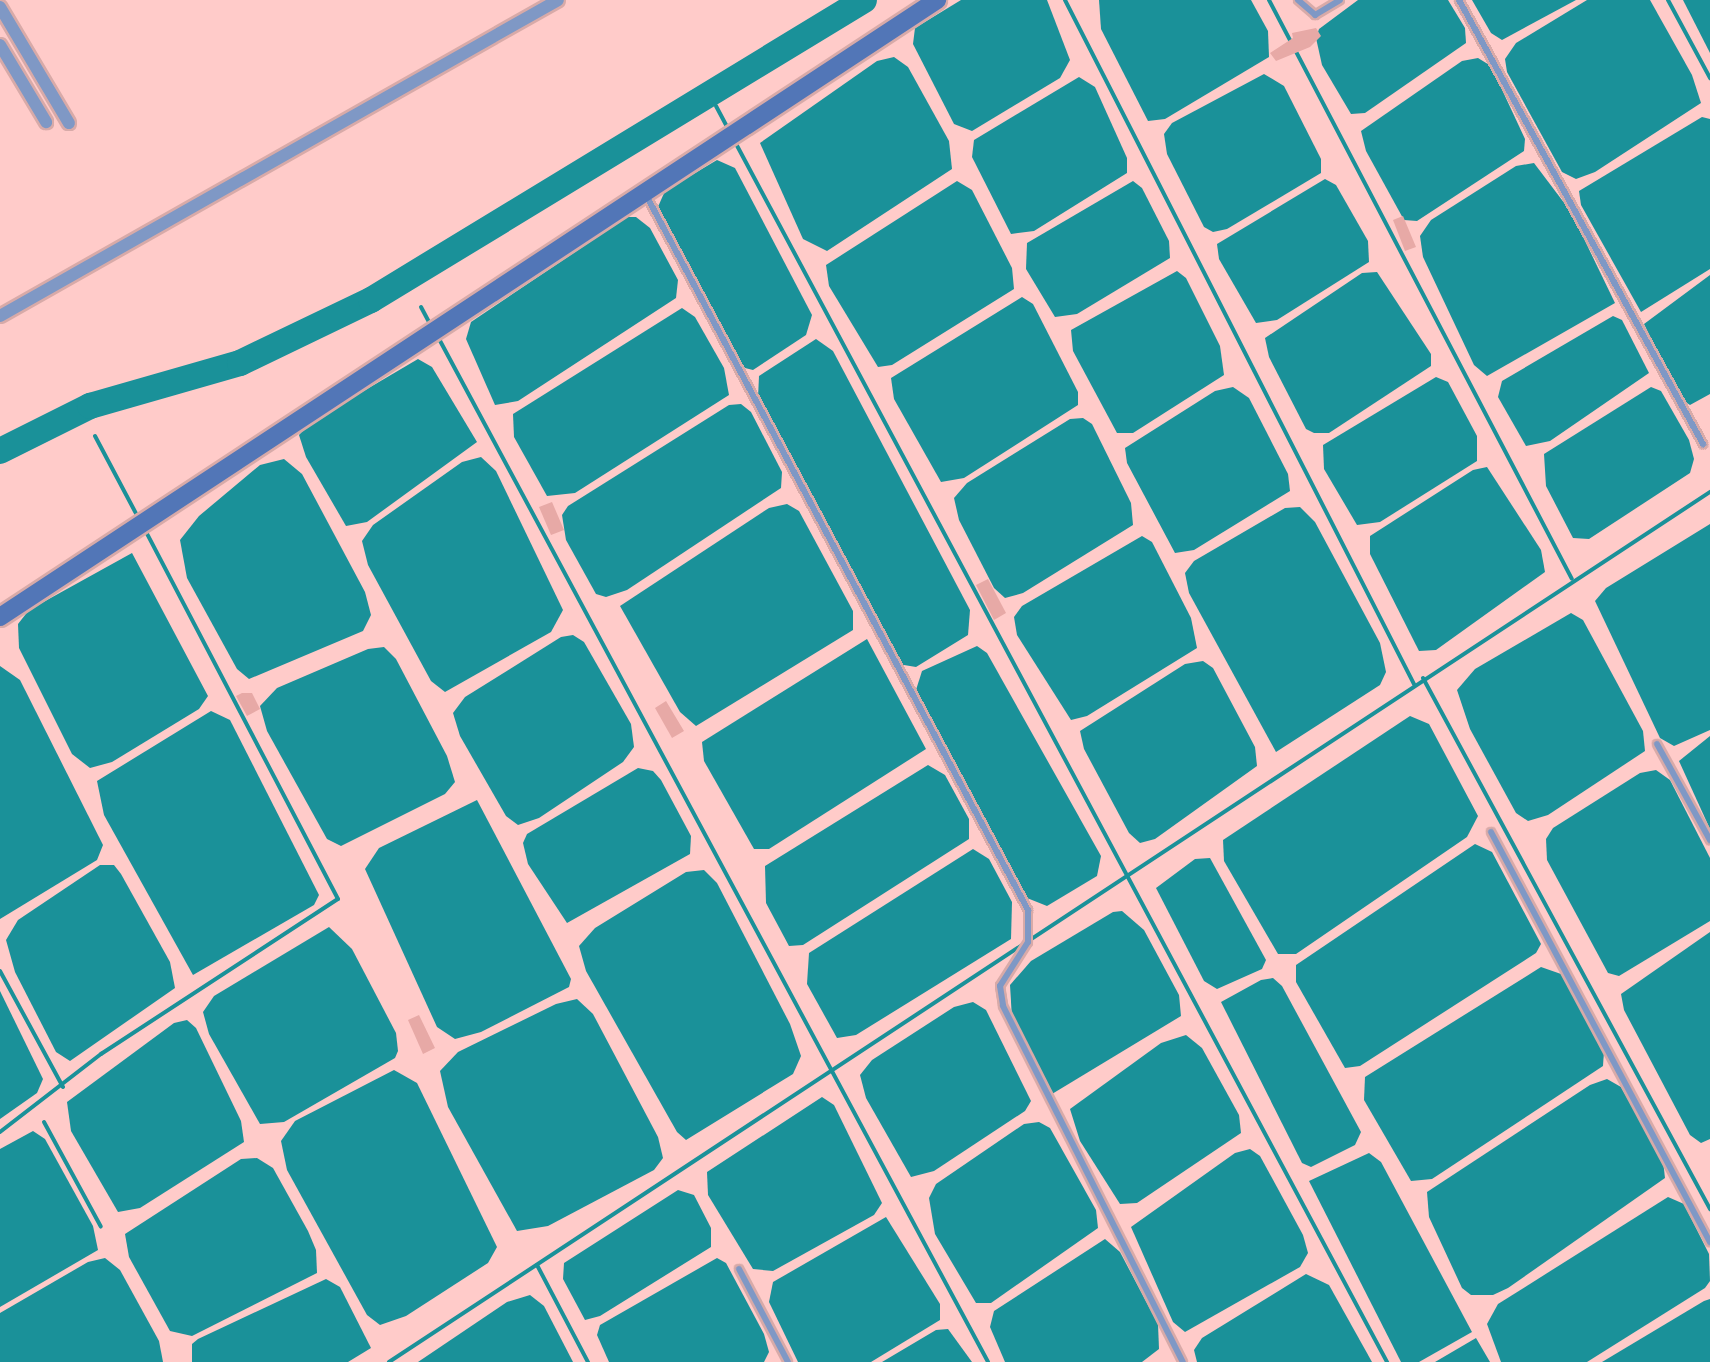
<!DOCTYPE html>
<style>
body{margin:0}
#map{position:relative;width:1710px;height:1362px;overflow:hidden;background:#ffcbc9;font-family:Rubik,sans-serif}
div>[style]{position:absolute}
.water>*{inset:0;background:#1a9199}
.stream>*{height:4px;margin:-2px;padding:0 2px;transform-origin:2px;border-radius:2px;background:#1a9199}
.river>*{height:26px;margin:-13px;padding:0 13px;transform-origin:13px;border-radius:13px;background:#1a9199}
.building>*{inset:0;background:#e7a9a6}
.roads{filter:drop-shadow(2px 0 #d8aaa8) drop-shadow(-2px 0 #d8aaa8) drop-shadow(0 2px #d8aaa8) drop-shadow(0 -2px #d8aaa8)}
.lane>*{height:6px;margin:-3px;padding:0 3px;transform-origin:3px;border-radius:3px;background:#7f98c5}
.street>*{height:12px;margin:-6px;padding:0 6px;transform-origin:6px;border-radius:6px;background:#7f98c5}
.secondary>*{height:18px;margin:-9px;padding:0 9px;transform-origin:9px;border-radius:9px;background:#5276b7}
span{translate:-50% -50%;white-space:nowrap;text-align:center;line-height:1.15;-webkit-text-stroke:7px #fbfbfb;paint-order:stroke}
</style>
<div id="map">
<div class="water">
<div style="clip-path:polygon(961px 0,1047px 0,1070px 60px,1060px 78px,972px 131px,954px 124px,913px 44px,915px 28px)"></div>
<div style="clip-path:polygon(1099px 0,1251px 0,1268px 31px,1269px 57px,1165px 119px,1148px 121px,1101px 29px)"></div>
<div style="clip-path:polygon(1358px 0,1448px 0,1465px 28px,1466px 43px,1365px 113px,1351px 114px,1322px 65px,1316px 38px,1319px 29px)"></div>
<div style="clip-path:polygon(1472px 0,1576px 0,1502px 40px,1491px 33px)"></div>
<div style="clip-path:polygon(1587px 0,1650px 0,1692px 75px,1701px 103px,1595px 172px,1576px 179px,1562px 172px,1507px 72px,1505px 59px,1516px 43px)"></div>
<div style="clip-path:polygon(1683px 0,1710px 0,1710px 53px)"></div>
<div style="clip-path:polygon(894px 57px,908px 67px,949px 141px,952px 169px,827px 251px,803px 239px,760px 143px,877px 61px)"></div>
<div style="clip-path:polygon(1478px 58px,1491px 66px,1525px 139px,1524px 151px,1417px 221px,1404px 220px,1366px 151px,1361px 131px,1462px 61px)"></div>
<div style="clip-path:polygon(1264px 74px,1284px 86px,1321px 159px,1321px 173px,1227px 229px,1213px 232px,1204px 227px,1167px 154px,1164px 134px,1172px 123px)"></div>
<div style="clip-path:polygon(1079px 77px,1095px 87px,1127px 158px,1127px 173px,1034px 231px,1011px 234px,972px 157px,974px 140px)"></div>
<div style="clip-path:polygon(1702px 117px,1710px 119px,1710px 269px,1641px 312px,1581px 205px,1579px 191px)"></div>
<div style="clip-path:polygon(717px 160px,735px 168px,812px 315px,806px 335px,753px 370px,741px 367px,657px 209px,665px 191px)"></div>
<div style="clip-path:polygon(1534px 163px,1571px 212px,1615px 303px,1487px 376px,1474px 365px,1423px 257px,1420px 236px,1431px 220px,1516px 166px)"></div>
<div style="clip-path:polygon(1325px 179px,1336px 185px,1368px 241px,1369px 262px,1277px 320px,1256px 323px,1219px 259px,1217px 244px)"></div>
<div style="clip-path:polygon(957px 181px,972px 190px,1012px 268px,1014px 289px,892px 365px,878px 367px,829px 286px,826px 265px)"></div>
<div style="clip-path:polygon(1133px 181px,1142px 188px,1169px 241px,1170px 258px,1077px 314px,1055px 317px,1026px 269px,1027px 243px)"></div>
<div style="clip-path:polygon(627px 217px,636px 217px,650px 228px,678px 280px,676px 298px,518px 401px,495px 405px,466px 339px,471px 322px)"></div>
<div style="clip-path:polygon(1177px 271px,1186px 278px,1220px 346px,1224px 375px,1133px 433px,1117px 433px,1073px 351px,1071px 330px)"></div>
<div style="clip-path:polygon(1377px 272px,1431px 354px,1431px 366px,1329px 433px,1314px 433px,1306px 429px,1269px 357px,1265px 338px,1362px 273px)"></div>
<div style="clip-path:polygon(1710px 275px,1710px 394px,1690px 405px,1681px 399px,1644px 324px)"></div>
<div style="clip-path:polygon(1022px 297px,1033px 304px,1078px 392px,1078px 405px,964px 478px,941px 482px,894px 399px,891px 378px)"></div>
<div style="clip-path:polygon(682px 308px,695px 317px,724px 368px,729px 395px,575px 493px,547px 496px,514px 437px,513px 414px)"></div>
<div style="clip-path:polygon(1613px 316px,1622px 320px,1649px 373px,1550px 441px,1526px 446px,1498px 397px,1502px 381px)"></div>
<div style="clip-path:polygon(816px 339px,833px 351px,970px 610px,968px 635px,916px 667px,898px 664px,758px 398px,759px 376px)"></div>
<div style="clip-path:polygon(418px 359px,432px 367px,477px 442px,367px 522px,346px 526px,306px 457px,299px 435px,311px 422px)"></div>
<div style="clip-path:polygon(1436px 377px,1448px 382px,1477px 436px,1477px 461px,1380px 522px,1357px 525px,1324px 469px,1323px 445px)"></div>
<div style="clip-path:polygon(1233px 387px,1249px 398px,1288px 474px,1290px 491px,1194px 550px,1175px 553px,1127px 463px,1125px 448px,1215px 391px)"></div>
<div style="clip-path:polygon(1651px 387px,1661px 391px,1689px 440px,1694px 459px,1690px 473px,1589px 539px,1573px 538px,1546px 486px,1544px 454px)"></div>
<div style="clip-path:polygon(741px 404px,751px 412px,782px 472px,781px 488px,627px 590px,606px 597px,596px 594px,566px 540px,562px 515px,568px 506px,729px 405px)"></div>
<div style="clip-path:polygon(1083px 418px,1092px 424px,1131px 503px,1133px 525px,1023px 593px,1005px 598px,994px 588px,959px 520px,954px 498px,967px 483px,1070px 419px)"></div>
<div style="clip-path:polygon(481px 457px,496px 471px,563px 610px,551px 632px,445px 692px,431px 681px,368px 565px,362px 541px,373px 525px,462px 462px)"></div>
<div style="clip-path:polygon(284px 459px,302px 474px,365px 592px,371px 615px,363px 631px,249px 679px,237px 669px,187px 578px,180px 540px,199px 516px,260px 465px)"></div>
<div style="clip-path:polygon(1487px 467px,1541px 550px,1545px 572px,1436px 650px,1419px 651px,1370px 554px,1370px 536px,1473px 470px)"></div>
<div style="clip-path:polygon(787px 504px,799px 511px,853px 611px,853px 630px,696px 726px,680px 712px,620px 606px,769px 508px)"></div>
<div style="clip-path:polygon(1300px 507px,1315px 522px,1380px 643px,1386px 672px,1380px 685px,1276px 752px,1189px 593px,1185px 573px,1194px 561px,1285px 508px)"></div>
<div style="clip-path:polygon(1710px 524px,1710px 730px,1674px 746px,1660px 738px,1595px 601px,1606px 588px)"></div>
<div style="clip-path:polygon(1142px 536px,1152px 542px,1191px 618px,1197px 648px,1087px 716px,1071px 720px,1017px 635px,1014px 617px,1022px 606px)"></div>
<div style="clip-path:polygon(132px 553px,208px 696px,199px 709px,112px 762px,90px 768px,72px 754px,19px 648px,18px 624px,29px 610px)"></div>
<div style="clip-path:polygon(1571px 613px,1583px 620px,1643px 731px,1645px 751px,1548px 815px,1528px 821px,1516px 813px,1470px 729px,1457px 690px,1475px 669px)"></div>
<div style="clip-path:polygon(573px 635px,584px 642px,631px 724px,634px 747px,623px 762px,539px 818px,518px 825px,506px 816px,460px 736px,453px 713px,465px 697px,561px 637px)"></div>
<div style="clip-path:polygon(867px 639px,926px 749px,769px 849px,754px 849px,704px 761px,702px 742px)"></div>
<div style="clip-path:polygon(977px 646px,987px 653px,1101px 856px,1097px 876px,1047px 906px,1027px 898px,916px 690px,922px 671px)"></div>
<div style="clip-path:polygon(384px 647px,396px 659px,447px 756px,455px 782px,445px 794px,341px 846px,327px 839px,267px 731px,260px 706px,277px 688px,368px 649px)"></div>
<div style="clip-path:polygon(1203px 661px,1213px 668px,1255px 747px,1257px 766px,1155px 839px,1140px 843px,1129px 833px,1084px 749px,1080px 731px,1185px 664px)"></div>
<div style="clip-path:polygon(0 666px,20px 680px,103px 845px,97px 860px,0 919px)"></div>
<div style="clip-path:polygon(211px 711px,230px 720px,319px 895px,314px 905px,193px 975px,104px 815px,97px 781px)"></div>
<div style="clip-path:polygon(1410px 716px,1429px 724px,1478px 816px,1467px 837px,1296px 954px,1278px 954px,1224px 861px,1223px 840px)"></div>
<div style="clip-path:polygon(1710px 736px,1710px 829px,1679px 761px)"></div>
<div style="clip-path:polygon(928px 765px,945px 775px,969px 819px,969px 839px,803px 945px,789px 946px,766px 903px,765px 866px)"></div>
<div style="clip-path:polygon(638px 768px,653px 771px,661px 780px,691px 836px,690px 854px,567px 923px,528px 864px,523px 843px,527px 834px)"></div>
<div style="clip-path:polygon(1656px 770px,1670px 780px,1710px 858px,1710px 921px,1619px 976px,1608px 973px,1547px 860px,1546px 839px,1553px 828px,1640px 773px)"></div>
<div style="clip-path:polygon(477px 800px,571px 979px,569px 987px,481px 1032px,455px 1039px,437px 1027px,365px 869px,379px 848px)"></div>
<div style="clip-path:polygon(1475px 844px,1492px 852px,1541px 944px,1536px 953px,1360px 1066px,1345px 1068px,1296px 982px,1296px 965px)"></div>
<div style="clip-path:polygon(973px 849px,989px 859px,1012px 902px,1011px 939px,856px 1035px,837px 1038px,807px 984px,809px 953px)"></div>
<div style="clip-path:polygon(1210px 858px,1266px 960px,1262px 969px,1217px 989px,1204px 981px,1156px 888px,1195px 859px)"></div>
<div style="clip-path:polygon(100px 865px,114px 865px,121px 874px,170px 962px,175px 988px,70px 1061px,56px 1052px,15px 972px,6px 940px,18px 920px)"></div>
<div style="clip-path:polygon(704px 870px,717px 883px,790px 1024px,801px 1056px,793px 1074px,686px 1140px,677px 1132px,586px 971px,579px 946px,595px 928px,686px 872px)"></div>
<div style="clip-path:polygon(1122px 911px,1144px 930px,1179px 995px,1181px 1016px,1052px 1094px,1012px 1018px,1010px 985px,1031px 961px,1113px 912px)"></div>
<div style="clip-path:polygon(329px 927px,352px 949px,396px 1033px,398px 1051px,395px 1058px,284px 1122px,260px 1124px,209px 1034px,203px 1012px,214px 996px)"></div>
<div style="clip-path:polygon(1710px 932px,1710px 1139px,1701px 1143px,1690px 1135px,1624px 1010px,1621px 994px)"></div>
<div style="clip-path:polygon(1541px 967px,1561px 974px,1604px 1051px,1603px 1066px,1432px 1179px,1411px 1181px,1364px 1100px,1365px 1077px)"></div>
<div style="clip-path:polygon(1261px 980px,1273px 978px,1282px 986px,1361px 1132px,1355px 1145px,1311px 1167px,1302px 1163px,1221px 1002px)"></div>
<div style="clip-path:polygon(0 991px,43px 1079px,37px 1093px,0 1119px)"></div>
<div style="clip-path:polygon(577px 999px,593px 1014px,658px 1137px,663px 1158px,654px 1170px,548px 1226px,517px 1231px,448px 1107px,440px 1071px,458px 1052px,556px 1004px)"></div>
<div style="clip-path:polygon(973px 1002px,986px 1010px,1031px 1101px,1025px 1111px,934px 1171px,911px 1177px,866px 1098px,860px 1075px,872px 1060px,954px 1007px)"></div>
<div style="clip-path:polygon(187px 1020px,196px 1028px,241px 1121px,244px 1142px,140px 1208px,118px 1212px,71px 1131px,67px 1102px,174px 1023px)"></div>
<div style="clip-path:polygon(1186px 1035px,1202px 1048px,1239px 1115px,1241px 1133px,1137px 1203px,1120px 1204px,1080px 1141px,1070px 1109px,1161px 1043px)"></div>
<div style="clip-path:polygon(394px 1070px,417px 1083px,497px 1247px,488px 1263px,406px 1316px,380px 1325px,367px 1315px,287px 1170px,281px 1141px,295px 1121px)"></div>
<div style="clip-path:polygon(1607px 1079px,1621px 1087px,1663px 1161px,1665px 1178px,1508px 1288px,1493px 1295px,1471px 1295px,1462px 1288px,1429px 1217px,1427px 1192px,1590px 1085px)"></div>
<div style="clip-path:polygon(822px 1097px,834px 1105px,882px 1203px,874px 1215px,773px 1271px,753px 1269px,708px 1195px,707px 1172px)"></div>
<div style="clip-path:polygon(1039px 1122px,1050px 1128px,1096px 1210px,1098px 1228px,991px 1303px,976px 1303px,935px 1234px,929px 1198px,936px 1184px,1024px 1124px)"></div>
<div style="clip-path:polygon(33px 1131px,45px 1139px,93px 1226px,98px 1250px,0 1307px,0 1149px)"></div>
<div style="clip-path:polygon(1250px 1149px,1260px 1156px,1303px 1235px,1308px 1253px,1300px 1267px,1185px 1332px,1173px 1322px,1131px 1227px,1235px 1153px)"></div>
<div style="clip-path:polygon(1369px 1153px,1381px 1162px,1472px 1332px,1419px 1362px,1401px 1362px,1309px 1181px)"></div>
<div style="clip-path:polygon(257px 1158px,273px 1168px,308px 1231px,316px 1250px,317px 1273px,192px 1336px,170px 1331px,129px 1257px,125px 1234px,241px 1159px)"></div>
<div style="clip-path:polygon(678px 1190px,694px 1195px,711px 1228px,711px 1247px,600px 1316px,585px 1320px,563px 1279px,564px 1263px)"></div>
<div style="clip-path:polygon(1668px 1197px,1684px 1204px,1709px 1254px,1710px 1281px,1705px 1288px,1587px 1362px,1501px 1362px,1487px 1324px,1498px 1304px)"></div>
<div style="clip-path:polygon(886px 1217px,940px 1304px,940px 1320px,871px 1362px,798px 1362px,769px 1302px,773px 1282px)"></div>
<div style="clip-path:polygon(1105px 1239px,1120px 1252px,1158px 1324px,1159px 1349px,1142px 1362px,1005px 1362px,990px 1327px,994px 1311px)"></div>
<div style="clip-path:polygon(105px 1258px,120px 1270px,159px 1341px,163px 1362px,0 1362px,0 1313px,88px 1262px)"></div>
<div style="clip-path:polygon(717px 1258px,726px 1263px,764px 1334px,769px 1352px,764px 1362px,609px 1362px,597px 1335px,600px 1325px)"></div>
<div style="clip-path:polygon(1306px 1274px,1329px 1285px,1372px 1362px,1197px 1362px,1194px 1350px,1202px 1338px)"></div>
<div style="clip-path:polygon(326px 1279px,340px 1287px,371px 1348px,348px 1362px,192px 1362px,192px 1344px,198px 1339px)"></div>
<div style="clip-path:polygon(530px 1295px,544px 1306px,573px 1362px,418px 1362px,507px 1302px)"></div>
<div style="clip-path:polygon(1710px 1299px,1710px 1362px,1602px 1362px,1704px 1301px)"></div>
<div style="clip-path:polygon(948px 1329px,972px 1362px,882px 1362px,936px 1330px)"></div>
<div style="clip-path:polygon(1476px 1338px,1490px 1362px,1435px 1362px)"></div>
</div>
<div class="stream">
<div style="left:1065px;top:0;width:768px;rotate:62.97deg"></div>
<div style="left:1269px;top:0;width:653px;rotate:62.38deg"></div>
<div style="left:1668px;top:0;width:89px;rotate:61.7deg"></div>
<div style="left:716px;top:106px;width:26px;rotate:62deg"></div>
<div style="left:734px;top:140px;width:1386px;rotate:61.88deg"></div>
<div style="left:421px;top:307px;width:21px;rotate:62deg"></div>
<div style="left:438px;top:337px;width:1163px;rotate:61.78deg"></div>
<div style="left:95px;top:436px;width:94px;rotate:62.1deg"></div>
<div style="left:1423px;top:678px;width:604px;rotate:61.61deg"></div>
<div style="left:0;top:971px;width:132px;rotate:61.5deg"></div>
<div style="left:44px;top:1122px;width:119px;rotate:61.5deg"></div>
<div style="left:0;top:1132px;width:128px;rotate:-37.7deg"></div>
<div style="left:101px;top:1054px;width:283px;rotate:-33.2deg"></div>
<div style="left:338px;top:899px;width:416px;rotate:-117.6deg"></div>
<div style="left:537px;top:1265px;width:110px;rotate:62.3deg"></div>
<div style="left:389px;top:1362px;width:1582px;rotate:-33.37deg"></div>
</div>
<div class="river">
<div style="left:0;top:451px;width:101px;rotate:-26.6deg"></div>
<div style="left:90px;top:406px;width:156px;rotate:-16deg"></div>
<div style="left:240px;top:363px;width:145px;rotate:-25.7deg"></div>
<div style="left:371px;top:300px;width:577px;rotate:-31.32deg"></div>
</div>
<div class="building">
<div style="clip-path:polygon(1316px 28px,1321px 36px,1310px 47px,1276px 61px,1270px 53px,1293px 38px,1292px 33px)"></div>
<div style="clip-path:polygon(1403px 216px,1416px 247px,1405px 251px,1393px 220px)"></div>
<div style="clip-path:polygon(552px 502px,564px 530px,551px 535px,539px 507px)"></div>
<div style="clip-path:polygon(988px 579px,1006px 613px,994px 620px,976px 585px)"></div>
<div style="clip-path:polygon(242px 693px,252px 693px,260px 709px,247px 716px,236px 696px)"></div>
<div style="clip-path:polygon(666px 701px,684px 731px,672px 738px,655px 708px)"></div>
<div style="clip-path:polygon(419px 1015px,435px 1048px,423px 1054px,408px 1020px)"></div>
</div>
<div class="roads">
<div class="lane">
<div style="left:1298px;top:0;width:23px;rotate:41deg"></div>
<div style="left:1315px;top:15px;width:29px;rotate:-31deg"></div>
<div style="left:1459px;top:0;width:507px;rotate:61.21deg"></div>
<div style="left:646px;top:195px;width:811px;rotate:61.89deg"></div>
<div style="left:1028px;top:910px;width:32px;rotate:90deg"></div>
<div style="left:1028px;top:942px;width:52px;rotate:122.5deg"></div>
<div style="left:1000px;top:986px;width:20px;rotate:81deg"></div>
<div style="left:1003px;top:1006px;width:399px;rotate:63.2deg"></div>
<div style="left:1657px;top:744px;width:110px;rotate:61.1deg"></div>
<div style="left:1491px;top:832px;width:465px;rotate:61.9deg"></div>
<div style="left:739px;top:1269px;width:105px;rotate:62.2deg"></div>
</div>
<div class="street">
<div style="left:0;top:7px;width:135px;rotate:59.3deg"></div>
<div style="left:0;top:45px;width:90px;rotate:59.1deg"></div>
<div style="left:0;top:316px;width:641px;rotate:-29.52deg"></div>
</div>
<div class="secondary">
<div style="left:0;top:617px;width:1122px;rotate:-33.36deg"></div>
</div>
</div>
</div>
